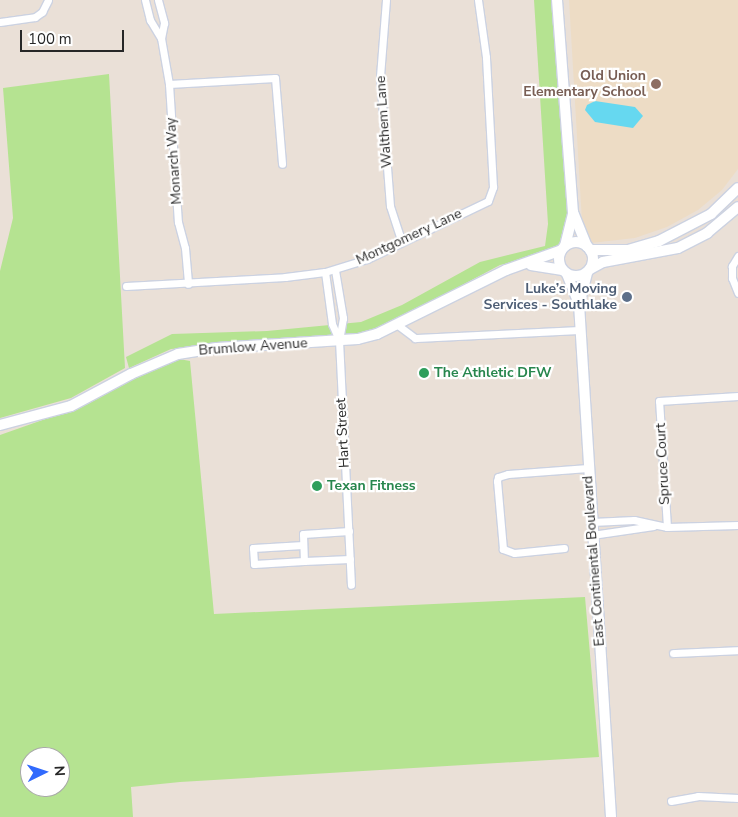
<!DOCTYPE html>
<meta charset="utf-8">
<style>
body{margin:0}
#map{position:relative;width:738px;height:817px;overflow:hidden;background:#eae0d7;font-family:"Nunito Sans",sans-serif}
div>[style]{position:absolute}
.education>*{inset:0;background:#eddcc5}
.green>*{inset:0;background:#b5e391}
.water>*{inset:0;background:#66d8f0}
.roads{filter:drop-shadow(1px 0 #ccd2e1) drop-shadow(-1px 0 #ccd2e1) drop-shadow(0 1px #ccd2e1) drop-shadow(0 -1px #ccd2e1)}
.minor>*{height:7px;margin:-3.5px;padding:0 3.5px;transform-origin:3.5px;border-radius:3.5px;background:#fff}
.secondary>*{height:10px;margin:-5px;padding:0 5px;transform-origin:5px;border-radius:5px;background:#fff}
.secondary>.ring{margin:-5px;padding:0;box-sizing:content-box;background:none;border:10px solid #fff;border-radius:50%}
.dots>*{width:14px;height:14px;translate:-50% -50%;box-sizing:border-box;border:2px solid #fff;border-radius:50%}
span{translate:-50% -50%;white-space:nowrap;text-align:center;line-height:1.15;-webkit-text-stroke:4.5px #fff;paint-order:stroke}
.education-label{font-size:14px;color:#785e54;font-weight:700}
.right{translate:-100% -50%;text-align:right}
.street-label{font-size:14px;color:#272727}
.service-label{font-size:14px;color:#4e5e75;font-weight:700}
.leisure-label{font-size:14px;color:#27864d;font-weight:700}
.left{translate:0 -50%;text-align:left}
.north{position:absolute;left:20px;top:747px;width:50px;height:50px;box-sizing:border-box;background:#fff;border:1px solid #a9a9a9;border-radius:50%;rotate:86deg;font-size:14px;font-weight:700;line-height:20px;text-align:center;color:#272727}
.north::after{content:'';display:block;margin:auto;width:18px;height:22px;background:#316afd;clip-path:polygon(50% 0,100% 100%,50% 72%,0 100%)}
.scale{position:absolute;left:20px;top:30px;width:104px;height:22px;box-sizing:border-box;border:2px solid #272727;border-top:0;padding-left:6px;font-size:15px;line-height:18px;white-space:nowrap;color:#272727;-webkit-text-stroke:4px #fff;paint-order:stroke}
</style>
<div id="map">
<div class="education">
<div style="clip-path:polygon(569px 0,738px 0,738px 169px,722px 190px,698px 210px,667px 227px,635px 238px,591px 243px,582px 222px)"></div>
</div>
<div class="green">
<div style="clip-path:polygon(534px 0,554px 0,569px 223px,560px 248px,547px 254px,500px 265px,383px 327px,359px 335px,171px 349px,129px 368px,126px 357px,172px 334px,267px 331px,361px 322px,402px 305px,480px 262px,545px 246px,548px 224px)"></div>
<div style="clip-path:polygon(109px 74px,125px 368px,71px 398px,0 418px,0 271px,13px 218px,3px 88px)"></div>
<div style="clip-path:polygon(evenodd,179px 359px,190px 361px,214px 614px,585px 597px,599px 757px,180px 782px,131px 787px,133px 817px,0 817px,0 435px,88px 404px,147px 370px,179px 359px,30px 757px,60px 757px,60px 787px,30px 787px,30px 757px)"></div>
</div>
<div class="water">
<div style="clip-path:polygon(595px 101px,635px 107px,643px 116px,633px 128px,595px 122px,585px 110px,587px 105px)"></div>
</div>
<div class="roads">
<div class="minor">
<div style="left:145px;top:0;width:21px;rotate:76deg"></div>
<div style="left:150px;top:20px;width:21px;rotate:59deg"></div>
<div style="left:161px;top:38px;width:47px;rotate:80.1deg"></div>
<div style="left:169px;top:84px;width:138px;rotate:86.3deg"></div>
<div style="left:178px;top:222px;width:27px;rotate:75deg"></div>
<div style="left:185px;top:248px;width:36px;rotate:85deg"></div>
<div style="left:158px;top:0;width:24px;rotate:75deg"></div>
<div style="left:164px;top:23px;width:15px;rotate:101deg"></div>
<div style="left:386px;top:0;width:76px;rotate:94.5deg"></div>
<div style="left:380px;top:76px;width:130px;rotate:85.6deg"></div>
<div style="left:390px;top:206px;width:38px;rotate:72deg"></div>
<div style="left:0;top:22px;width:35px;rotate:-8deg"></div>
<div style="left:35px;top:17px;width:9px;rotate:-36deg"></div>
<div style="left:42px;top:12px;width:13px;rotate:-63deg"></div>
<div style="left:169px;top:84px;width:106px;rotate:-3.2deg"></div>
<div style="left:275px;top:78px;width:86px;rotate:85.3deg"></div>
<div style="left:738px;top:256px;width:12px;rotate:121deg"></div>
<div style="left:732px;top:266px;width:12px;rotate:90deg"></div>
<div style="left:732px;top:278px;width:16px;rotate:68deg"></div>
<div style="left:335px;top:270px;width:49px;rotate:80.5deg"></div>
<div style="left:343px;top:318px;width:22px;rotate:100deg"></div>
<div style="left:339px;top:340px;width:245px;rotate:87.2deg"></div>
<div style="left:325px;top:272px;width:52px;rotate:82.3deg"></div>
<div style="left:332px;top:324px;width:17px;rotate:66deg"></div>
<div style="left:126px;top:286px;width:159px;rotate:-3.2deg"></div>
<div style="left:285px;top:277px;width:40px;rotate:-7.1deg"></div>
<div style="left:325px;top:272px;width:44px;rotate:-17.2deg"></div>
<div style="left:367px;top:259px;width:134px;rotate:-25.6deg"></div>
<div style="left:488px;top:201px;width:15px;rotate:-70deg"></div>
<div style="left:493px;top:187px;width:130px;rotate:-93.1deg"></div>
<div style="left:486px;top:57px;width:58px;rotate:-98deg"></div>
<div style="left:399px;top:326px;width:20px;rotate:37deg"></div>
<div style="left:415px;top:338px;width:166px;rotate:-2.8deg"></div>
<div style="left:592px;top:522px;width:42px;rotate:-2.7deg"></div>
<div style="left:634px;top:520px;width:34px;rotate:12deg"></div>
<div style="left:667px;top:527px;width:71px;rotate:-1.6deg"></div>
<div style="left:667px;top:527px;width:126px;rotate:-93.6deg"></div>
<div style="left:659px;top:401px;width:79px;rotate:-3.6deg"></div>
<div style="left:349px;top:531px;width:46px;rotate:176.3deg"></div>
<div style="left:303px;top:534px;width:27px;rotate:88deg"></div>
<div style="left:304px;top:561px;width:46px;rotate:-2.5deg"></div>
<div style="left:592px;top:535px;width:62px;rotate:-8.4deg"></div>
<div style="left:303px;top:545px;width:50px;rotate:176.6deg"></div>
<div style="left:253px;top:548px;width:16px;rotate:86deg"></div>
<div style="left:254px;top:564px;width:50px;rotate:-3.4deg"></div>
<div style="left:564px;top:548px;width:50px;rotate:174.3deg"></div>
<div style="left:514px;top:553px;width:12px;rotate:-160deg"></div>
<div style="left:503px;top:549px;width:68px;rotate:-95deg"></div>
<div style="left:497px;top:481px;width:4px;rotate:-76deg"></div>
<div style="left:498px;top:477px;width:10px;rotate:-17deg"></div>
<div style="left:508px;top:474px;width:80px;rotate:-4.3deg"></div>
<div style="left:673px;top:653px;width:65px;rotate:-2.6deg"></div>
<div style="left:671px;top:801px;width:27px;rotate:-10deg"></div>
<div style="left:698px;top:796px;width:40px;rotate:2.9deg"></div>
</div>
<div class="secondary">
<div style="left:557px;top:0;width:213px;rotate:85.7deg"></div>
<div style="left:573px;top:212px;width:37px;rotate:68deg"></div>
<div class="ring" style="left:559px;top:242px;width:24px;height:24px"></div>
<div style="left:565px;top:246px;width:34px;rotate:-76deg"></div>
<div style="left:590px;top:250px;width:38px"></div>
<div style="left:628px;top:250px;width:32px;rotate:-16deg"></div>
<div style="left:659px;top:241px;width:59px;rotate:-27.4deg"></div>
<div style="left:711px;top:214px;width:37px;rotate:-44deg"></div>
<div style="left:531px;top:265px;width:32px;rotate:9deg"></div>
<div style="left:590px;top:269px;width:15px;rotate:-28deg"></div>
<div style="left:603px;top:262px;width:76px;rotate:-10.6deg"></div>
<div style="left:678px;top:248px;width:33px;rotate:-27deg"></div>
<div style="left:707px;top:233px;width:40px;rotate:-40deg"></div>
<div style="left:587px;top:273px;width:32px;rotate:104deg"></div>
<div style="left:579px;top:304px;width:514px;rotate:86.43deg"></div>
<div style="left:567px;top:274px;width:29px;rotate:68deg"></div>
<div style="left:0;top:425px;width:73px;rotate:-15deg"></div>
<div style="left:71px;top:406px;width:68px;rotate:-28.1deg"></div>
<div style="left:131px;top:374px;width:51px;rotate:-23.1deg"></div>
<div style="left:178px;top:354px;width:39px;rotate:-9deg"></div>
<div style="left:217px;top:348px;width:141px;rotate:-3.7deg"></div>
<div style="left:358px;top:339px;width:20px;rotate:-15deg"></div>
<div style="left:377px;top:334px;width:144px;rotate:-26.4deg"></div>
<div style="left:506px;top:270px;width:59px;rotate:-19.7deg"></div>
</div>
</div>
<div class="dots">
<div style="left:656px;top:84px;background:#8d6e63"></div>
<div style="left:627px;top:297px;background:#5c6f8a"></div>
<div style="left:424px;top:373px;background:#2e9e5b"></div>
<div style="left:317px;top:486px;background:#2e9e5b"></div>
</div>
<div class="education-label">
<span class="right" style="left:646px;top:84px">Old Union<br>Elementary School</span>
</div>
<div class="street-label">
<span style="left:384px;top:122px;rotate:-94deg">Walthem Lane</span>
<span style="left:174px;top:161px;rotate:-94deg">Monarch Way</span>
<span style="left:409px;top:237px;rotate:-25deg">Montgomery Lane</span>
<span style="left:253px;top:347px;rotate:-4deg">Brumlow Avenue</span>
<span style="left:343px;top:433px;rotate:-93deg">Hart Street</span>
<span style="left:663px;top:464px;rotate:-93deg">Spruce Court</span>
<span style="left:594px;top:561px;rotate:-94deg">East Continental Boulevard</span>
</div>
<div class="service-label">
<span class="right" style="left:617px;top:297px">Luke’s Moving<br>Services - Southlake</span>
</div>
<div class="leisure-label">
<span class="left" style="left:434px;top:373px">The Athletic DFW</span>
<span class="left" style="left:327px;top:486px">Texan Fitness</span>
</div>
<div class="north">N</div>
<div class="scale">100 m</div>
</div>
